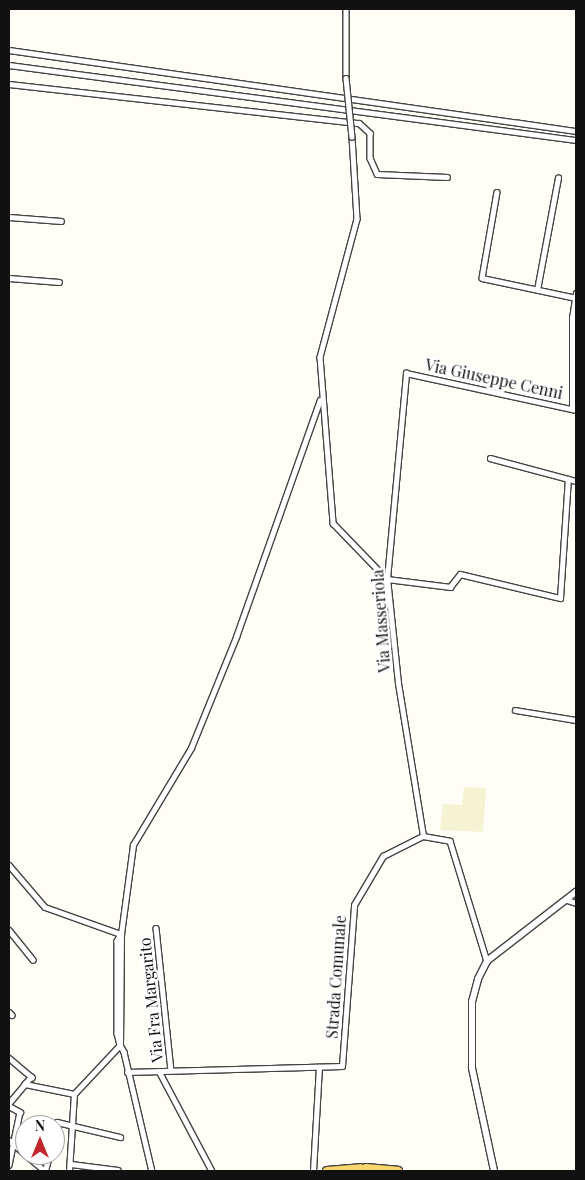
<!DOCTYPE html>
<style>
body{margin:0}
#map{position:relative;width:585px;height:1180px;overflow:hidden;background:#fffdf5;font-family:"Playfair Display",serif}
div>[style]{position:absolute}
.farmland>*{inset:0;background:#f6f3d4}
.roads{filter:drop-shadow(1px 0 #444) drop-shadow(-1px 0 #444) drop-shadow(0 1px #444) drop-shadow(0 -1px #444)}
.minor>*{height:4.5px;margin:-2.25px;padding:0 2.25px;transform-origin:2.25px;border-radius:2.25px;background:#fff}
.tertiary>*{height:5.5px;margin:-2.75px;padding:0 2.75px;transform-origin:2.75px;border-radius:2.75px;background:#fff}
.primary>*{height:8px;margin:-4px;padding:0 4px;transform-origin:4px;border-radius:4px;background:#f9d66b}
.bridges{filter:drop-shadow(1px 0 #444) drop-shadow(-1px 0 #444) drop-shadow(0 1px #444) drop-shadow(0 -1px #444)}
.minor-bridge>*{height:4.5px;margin:-2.25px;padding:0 2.25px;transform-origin:2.25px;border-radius:2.25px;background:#fff}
span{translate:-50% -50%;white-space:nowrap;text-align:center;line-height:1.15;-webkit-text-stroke:5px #fff;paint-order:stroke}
.street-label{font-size:16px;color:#111}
.frame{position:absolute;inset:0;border:10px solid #111;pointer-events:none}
.north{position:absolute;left:15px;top:1115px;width:50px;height:50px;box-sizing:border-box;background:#fff;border:1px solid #a0a0a0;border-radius:50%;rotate:0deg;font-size:14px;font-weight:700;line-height:20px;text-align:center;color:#111}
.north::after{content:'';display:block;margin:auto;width:18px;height:22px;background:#c4262e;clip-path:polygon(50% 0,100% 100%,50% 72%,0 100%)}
</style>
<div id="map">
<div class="farmland">
<div style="clip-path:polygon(464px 787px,486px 788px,483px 832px,440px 830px,443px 804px,462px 805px)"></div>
</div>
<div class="roads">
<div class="minor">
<div style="left:346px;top:9px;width:69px;rotate:90deg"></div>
<div style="left:9px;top:50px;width:573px;rotate:8.13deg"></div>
<div style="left:9px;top:65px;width:572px;rotate:7.54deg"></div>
<div style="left:9px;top:84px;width:352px;rotate:6.4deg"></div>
<div style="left:359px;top:123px;width:15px;rotate:42deg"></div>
<div style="left:370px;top:133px;width:25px;rotate:90deg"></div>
<div style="left:370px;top:158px;width:17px;rotate:66deg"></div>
<div style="left:377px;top:174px;width:70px;rotate:2.5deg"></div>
<div style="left:352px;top:137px;width:82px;rotate:86.5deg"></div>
<div style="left:357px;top:219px;width:143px;rotate:105deg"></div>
<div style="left:320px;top:357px;width:167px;rotate:85.5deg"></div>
<div style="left:333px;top:523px;width:78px;rotate:46deg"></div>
<div style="left:387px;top:579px;width:64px;rotate:7.2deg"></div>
<div style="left:450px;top:587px;width:16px;rotate:-52deg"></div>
<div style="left:460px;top:574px;width:103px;rotate:13.5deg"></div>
<div style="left:560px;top:598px;width:119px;rotate:-86.2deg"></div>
<div style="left:497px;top:192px;width:87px;rotate:99.9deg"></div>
<div style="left:482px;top:278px;width:96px;rotate:12deg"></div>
<div style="left:9px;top:217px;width:52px;rotate:4.4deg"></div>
<div style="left:9px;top:278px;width:50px;rotate:4.6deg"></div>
<div style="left:537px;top:290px;width:114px;rotate:-79.4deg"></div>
<div style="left:572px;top:409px;width:91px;rotate:-90deg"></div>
<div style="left:572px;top:318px;width:25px;rotate:-81deg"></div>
<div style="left:490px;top:458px;width:89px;rotate:15deg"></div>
<div style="left:515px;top:710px;width:62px;rotate:9.3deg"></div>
<div style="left:423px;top:836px;width:155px;rotate:-99.3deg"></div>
<div style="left:398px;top:683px;width:105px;rotate:-96deg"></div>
<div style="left:387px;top:579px;width:207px;rotate:-84.7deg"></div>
<div style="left:406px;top:373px;width:174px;rotate:12.3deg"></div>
<div style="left:9px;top:865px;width:55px;rotate:49.4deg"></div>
<div style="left:45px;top:907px;width:81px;rotate:19.6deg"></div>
<div style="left:121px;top:934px;width:90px;rotate:-82.3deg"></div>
<div style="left:133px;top:845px;width:113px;rotate:-59.1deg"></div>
<div style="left:191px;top:748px;width:120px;rotate:-67.9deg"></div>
<div style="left:236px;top:637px;width:251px;rotate:-70.5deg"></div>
<div style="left:567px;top:900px;width:9px;rotate:18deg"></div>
<div style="left:156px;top:928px;width:143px;rotate:84deg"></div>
<div style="left:9px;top:930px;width:38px;rotate:51deg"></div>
<div style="left:9px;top:1012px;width:4px;rotate:45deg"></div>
<div style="left:9px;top:1058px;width:30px;rotate:40deg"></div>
<div style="left:32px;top:1077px;width:10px;rotate:135deg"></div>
<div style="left:159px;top:1071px;width:113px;rotate:62.1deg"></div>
<div style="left:127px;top:1072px;width:215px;rotate:-1.6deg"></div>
<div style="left:342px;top:1066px;width:161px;rotate:-85.7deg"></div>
<div style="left:354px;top:905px;width:57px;rotate:-59.4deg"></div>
<div style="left:383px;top:856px;width:45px;rotate:-26.6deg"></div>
<div style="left:423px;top:836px;width:27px;rotate:10deg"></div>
<div style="left:450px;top:841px;width:126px;rotate:72.9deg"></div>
<div style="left:9px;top:1103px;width:25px;rotate:-50deg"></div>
<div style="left:25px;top:1084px;width:50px;rotate:11.5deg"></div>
<div style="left:9px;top:1106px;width:13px;rotate:29deg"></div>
<div style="left:20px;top:1112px;width:54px;rotate:101.7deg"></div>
<div style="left:55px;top:1128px;width:6px;rotate:-72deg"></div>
<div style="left:57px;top:1122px;width:65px;rotate:13.4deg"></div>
<div style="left:9px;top:1140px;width:21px;rotate:41deg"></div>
<div style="left:26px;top:1155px;width:25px;rotate:40deg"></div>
<div style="left:71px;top:1164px;width:47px;rotate:7.3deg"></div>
<div style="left:45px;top:1171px;width:16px;rotate:-76deg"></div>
<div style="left:69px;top:1171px;width:77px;rotate:-86.3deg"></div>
<div style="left:74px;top:1094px;width:67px;rotate:-46.8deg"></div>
<div style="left:120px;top:1045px;width:111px;rotate:-89.5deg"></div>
<div style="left:121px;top:934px;width:8px;rotate:120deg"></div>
<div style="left:117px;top:941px;width:92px;rotate:90deg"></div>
<div style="left:117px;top:1033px;width:12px;rotate:76deg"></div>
<div style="left:120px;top:1045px;width:8px;rotate:60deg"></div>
<div style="left:124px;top:1052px;width:122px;rotate:76.8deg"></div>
<div style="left:313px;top:1171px;width:104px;rotate:-86.7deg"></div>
</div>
<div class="tertiary">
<div style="left:494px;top:1171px;width:105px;rotate:-102.1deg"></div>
<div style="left:472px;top:1068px;width:66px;rotate:-90deg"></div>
<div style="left:472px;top:1002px;width:24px;rotate:-75deg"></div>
<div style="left:478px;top:979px;width:20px;rotate:-63deg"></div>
<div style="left:487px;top:961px;width:113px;rotate:-37.8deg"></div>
</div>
<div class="primary">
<div style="left:366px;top:1168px;width:32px;rotate:5deg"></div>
<div style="left:327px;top:1171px;width:33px;rotate:-5deg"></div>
</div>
</div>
<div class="bridges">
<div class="minor-bridge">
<div style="left:346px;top:78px;width:59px;rotate:84.2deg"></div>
</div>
</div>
<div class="street-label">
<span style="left:494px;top:379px;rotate:12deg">Via Giuseppe Cenni</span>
<span style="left:381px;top:621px;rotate:-94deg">Via Masseriola</span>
<span style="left:336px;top:977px;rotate:-86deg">Strada Comunale</span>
<span style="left:151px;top:1000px;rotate:-96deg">Via Fra Margarito</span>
</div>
<div class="frame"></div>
<div class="north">N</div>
</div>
